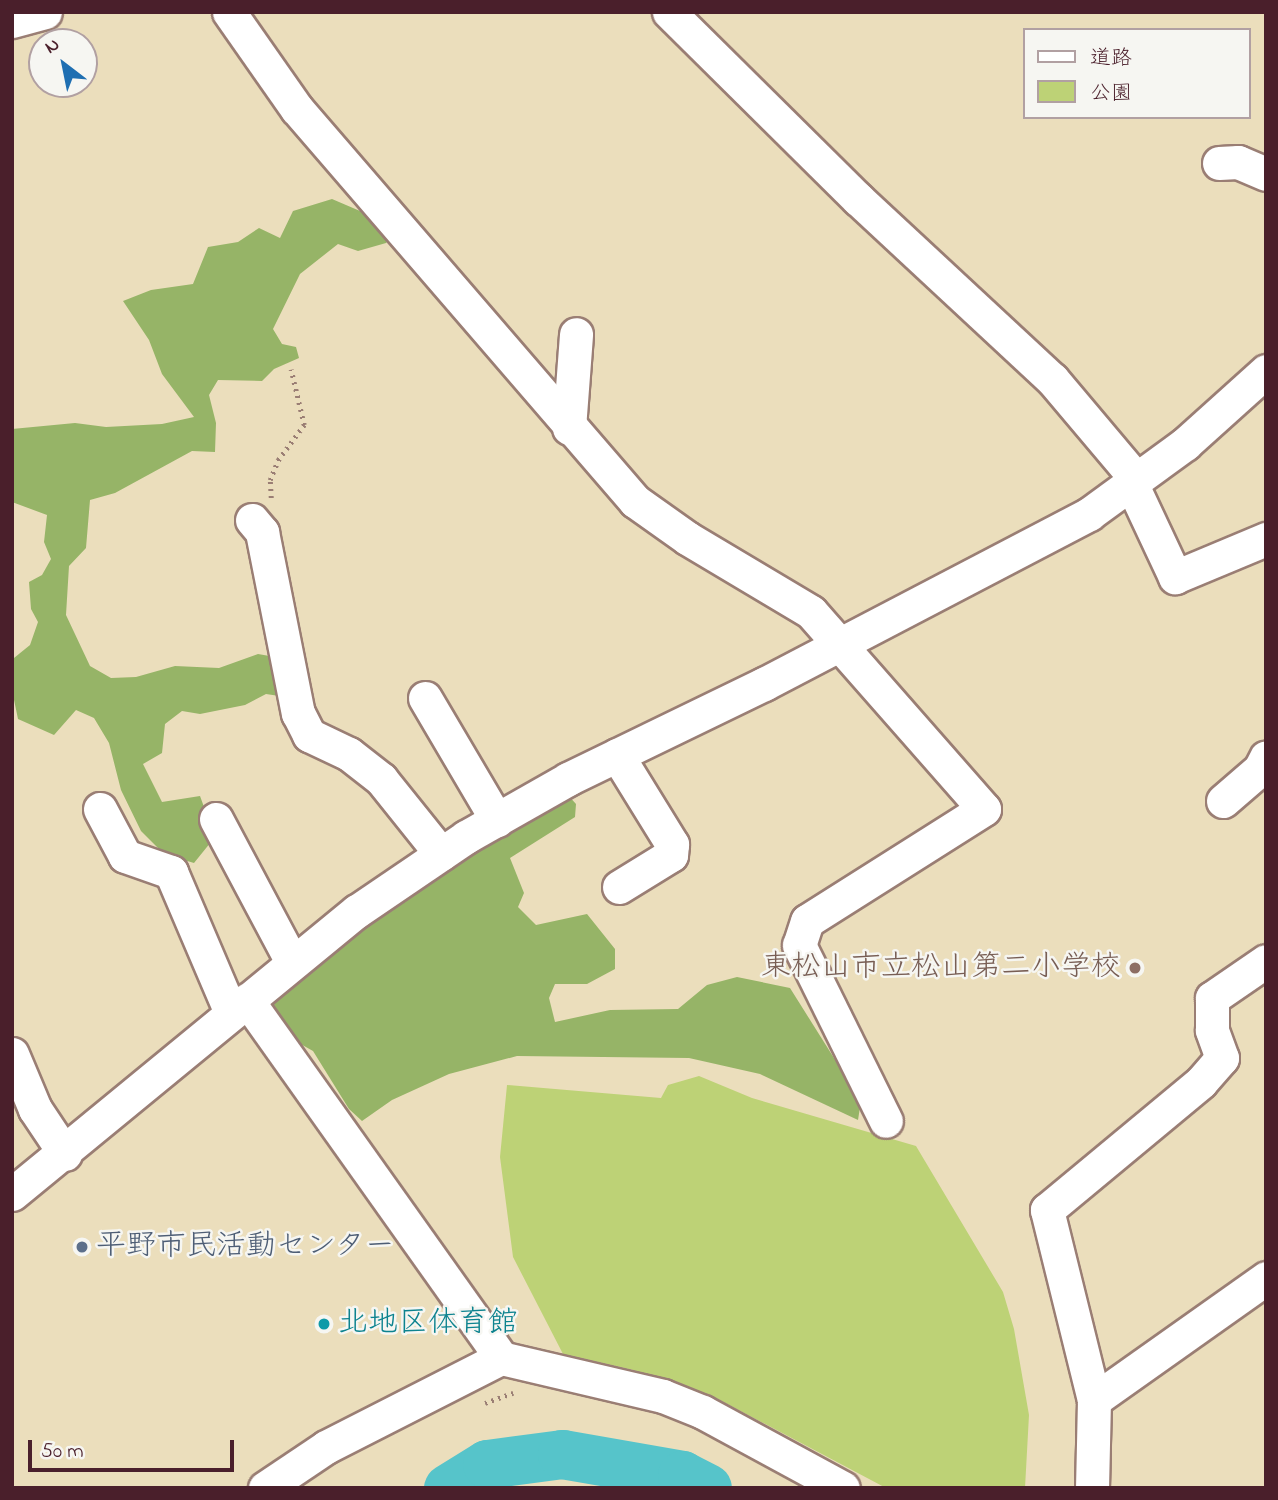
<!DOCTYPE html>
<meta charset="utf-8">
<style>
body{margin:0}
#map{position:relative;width:1278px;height:1500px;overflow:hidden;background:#ebdebc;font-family:"Indie Flower","Klee One",sans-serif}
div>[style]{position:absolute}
.green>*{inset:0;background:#bdd276}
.forest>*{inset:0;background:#96b467}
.river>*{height:49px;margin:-24.5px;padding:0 24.5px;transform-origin:24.5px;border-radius:24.5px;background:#56c4ca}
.path>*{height:4.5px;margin-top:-2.25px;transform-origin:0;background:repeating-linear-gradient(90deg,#9a7e74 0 2px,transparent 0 7px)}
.roads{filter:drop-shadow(2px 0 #9a7e74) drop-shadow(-2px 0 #9a7e74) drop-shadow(0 2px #9a7e74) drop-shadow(0 -2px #9a7e74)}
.minor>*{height:33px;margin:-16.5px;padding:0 16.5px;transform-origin:16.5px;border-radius:16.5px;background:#fff}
.dots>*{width:19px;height:19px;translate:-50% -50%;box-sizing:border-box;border:4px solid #f6f6f2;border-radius:50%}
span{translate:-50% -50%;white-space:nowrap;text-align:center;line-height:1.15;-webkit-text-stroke:5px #f6f6f2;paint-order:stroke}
.education-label{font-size:30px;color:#785e54}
.right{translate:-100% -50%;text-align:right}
.service-label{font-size:30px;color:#4e5e75}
.left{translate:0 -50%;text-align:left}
.culture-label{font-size:30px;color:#0d838f}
.frame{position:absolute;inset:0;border:14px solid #4a1f2b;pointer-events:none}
.legend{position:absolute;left:1023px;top:28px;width:228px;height:91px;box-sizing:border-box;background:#f6f6f2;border:2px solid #b1a0a2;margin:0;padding:9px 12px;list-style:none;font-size:21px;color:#4a1f2b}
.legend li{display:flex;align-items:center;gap:14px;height:35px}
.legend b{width:35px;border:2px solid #b1a0a2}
.north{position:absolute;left:28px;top:28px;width:70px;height:70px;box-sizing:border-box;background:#f6f6f2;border:2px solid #b1a0a2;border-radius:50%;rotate:328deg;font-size:19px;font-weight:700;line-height:28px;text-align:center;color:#4a1f2b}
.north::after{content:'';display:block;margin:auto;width:24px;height:32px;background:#1f6fb2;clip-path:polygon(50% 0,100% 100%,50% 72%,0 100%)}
.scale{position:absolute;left:28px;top:1440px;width:206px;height:32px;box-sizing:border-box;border:4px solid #4a1f2b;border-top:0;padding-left:9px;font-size:21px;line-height:24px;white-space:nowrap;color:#4a1f2b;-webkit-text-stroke:5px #f6f6f2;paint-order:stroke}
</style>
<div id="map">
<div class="green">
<div style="clip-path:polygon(699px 1076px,752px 1098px,916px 1146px,1003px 1292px,1014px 1329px,1029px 1415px,1025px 1488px,886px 1488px,716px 1398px,633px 1370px,563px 1354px,513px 1257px,500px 1157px,507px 1085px,661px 1098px,668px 1085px)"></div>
</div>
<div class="forest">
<div style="clip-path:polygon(332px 199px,374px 217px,394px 235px,386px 243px,358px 251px,338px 244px,300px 274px,273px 329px,282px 344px,296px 347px,299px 358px,274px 369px,262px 381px,218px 380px,209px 395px,216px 423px,215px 452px,192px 451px,115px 493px,90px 500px,86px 548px,69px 566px,66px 615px,90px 666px,111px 678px,136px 677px,175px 666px,219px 668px,258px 654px,281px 658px,286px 697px,266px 694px,245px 705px,200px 714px,182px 711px,165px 724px,162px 753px,143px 764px,162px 802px,200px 796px,215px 837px,194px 863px,164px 854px,141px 831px,121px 790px,109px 743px,94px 718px,76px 710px,54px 735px,18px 719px,13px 695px,14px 658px,30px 645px,38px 622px,31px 609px,29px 582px,42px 575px,51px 559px,44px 542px,47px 515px,12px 502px,12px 429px,75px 423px,106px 427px,162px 424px,194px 417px,162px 374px,149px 340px,123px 301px,151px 290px,193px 284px,208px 247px,238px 242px,259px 228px,280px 238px,293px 211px)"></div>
<div style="clip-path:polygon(567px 794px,576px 804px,575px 817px,510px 858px,524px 893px,518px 907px,536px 925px,587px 914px,615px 949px,615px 969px,587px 984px,555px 984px,549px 998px,555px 1022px,610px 1010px,678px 1009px,707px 985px,737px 977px,790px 988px,861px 1101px,858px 1120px,760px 1074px,689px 1058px,517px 1056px,449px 1074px,392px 1100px,362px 1121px,349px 1109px,313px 1051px,297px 1042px,271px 1006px,377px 911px)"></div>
</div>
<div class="river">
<div style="left:448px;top:1488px;width:46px;rotate:-31.6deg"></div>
<div style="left:487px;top:1464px;width:76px;rotate:-7.6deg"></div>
<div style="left:562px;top:1454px;width:122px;rotate:9.9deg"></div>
<div style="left:682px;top:1475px;width:28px;rotate:27deg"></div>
</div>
<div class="path">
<div style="left:1097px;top:12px;width:13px"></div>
<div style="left:271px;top:498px;width:18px;rotate:-93deg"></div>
<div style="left:270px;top:480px;width:22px;rotate:-68deg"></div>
<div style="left:278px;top:460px;width:44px;rotate:-53.4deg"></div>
<div style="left:304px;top:425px;width:57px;rotate:-103.3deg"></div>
<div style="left:485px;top:1403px;width:30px;rotate:-20deg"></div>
</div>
<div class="roads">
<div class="minor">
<div style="left:229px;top:12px;width:118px;rotate:55deg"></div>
<div style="left:297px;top:109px;width:518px;rotate:49.23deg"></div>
<div style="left:635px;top:501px;width:64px;rotate:35.4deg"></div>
<div style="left:687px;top:538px;width:144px;rotate:30.8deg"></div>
<div style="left:811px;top:612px;width:262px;rotate:48.7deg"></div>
<div style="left:984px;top:809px;width:209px;rotate:147.7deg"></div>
<div style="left:807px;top:921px;width:25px;rotate:108deg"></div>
<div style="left:799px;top:945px;width:196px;rotate:63.7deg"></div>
<div style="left:669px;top:12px;width:266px;rotate:44.7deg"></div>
<div style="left:858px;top:199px;width:265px;rotate:42.9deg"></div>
<div style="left:1052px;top:379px;width:132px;rotate:49.9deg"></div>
<div style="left:12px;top:21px;width:34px;rotate:-15deg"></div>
<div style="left:1219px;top:163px;width:19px;rotate:-3deg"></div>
<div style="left:1238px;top:162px;width:30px;rotate:23deg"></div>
<div style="left:569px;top:428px;width:94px;rotate:-85.7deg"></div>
<div style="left:1132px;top:485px;width:102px;rotate:64.9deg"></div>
<div style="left:1175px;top:577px;width:99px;rotate:-22.7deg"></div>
<div style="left:252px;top:520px;width:16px;rotate:50deg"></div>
<div style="left:262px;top:532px;width:185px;rotate:78.8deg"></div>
<div style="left:298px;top:713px;width:25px;rotate:63deg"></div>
<div style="left:309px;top:735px;width:44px;rotate:25.4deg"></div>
<div style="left:349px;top:754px;width:41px;rotate:38deg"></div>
<div style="left:381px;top:779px;width:96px;rotate:51.3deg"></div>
<div style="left:425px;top:698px;width:142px;rotate:59.5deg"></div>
<div style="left:617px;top:755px;width:105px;rotate:58.3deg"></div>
<div style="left:672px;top:844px;width:11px;rotate:95deg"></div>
<div style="left:671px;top:855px;width:61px;rotate:148.4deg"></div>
<div style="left:1223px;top:801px;width:49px;rotate:-40.9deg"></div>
<div style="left:1260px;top:769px;width:13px;rotate:-63deg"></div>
<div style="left:100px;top:809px;width:53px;rotate:62deg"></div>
<div style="left:125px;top:856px;width:49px;rotate:19.2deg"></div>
<div style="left:171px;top:872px;width:153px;rotate:66.9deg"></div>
<div style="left:216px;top:819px;width:162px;rotate:62deg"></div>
<div style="left:247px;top:1000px;width:439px;rotate:54.6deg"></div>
<div style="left:12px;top:1054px;width:60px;rotate:67.3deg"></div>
<div style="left:35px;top:1109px;width:54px;rotate:56.3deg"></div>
<div style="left:12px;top:1194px;width:446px;rotate:-39.4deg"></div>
<div style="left:357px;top:911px;width:132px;rotate:-34.2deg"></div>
<div style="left:466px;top:837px;width:117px;rotate:-29.6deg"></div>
<div style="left:568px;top:779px;width:218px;rotate:-25.9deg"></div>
<div style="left:764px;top:684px;width:367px;rotate:-27.6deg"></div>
<div style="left:1089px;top:514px;width:119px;rotate:-36.1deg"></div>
<div style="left:1185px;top:444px;width:109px;rotate:-42deg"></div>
<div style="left:1094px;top:1400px;width:211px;rotate:-35.3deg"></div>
<div style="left:265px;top:1488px;width:73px;rotate:-33.9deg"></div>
<div style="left:326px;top:1447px;width:196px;rotate:-27deg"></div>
<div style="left:501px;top:1358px;width:166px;rotate:13.2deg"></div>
<div style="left:663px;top:1396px;width:43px;rotate:21.8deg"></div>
<div style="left:703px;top:1412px;width:159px;rotate:28.5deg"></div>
<div style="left:1092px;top:1488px;width:88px;rotate:-88.7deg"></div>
<div style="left:1094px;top:1400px;width:196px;rotate:-103.9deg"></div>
<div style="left:1047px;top:1210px;width:200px;rotate:-39.7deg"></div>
<div style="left:1201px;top:1082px;width:32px;rotate:-49deg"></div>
<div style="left:1222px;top:1058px;width:30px;rotate:-110deg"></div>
<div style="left:1212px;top:1030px;width:32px;rotate:-90deg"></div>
<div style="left:1212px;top:998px;width:65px;rotate:-34.4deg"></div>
</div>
</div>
<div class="dots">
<div style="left:1135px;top:968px;background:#8d6e63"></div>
<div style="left:82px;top:1247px;background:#5c6f8a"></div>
<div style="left:324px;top:1324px;background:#0f9aa8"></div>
</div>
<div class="education-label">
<span class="right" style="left:1121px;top:968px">東松山市立松山第二小学校</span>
</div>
<div class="service-label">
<span class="left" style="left:96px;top:1247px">平野市民活動センター</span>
</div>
<div class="culture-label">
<span class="left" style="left:338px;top:1324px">北地区体育館</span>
</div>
<div class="frame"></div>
<ul class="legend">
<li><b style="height:9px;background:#fff"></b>道路</li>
<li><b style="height:19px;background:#bdd276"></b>公園</li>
</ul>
<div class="north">N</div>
<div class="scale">50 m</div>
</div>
